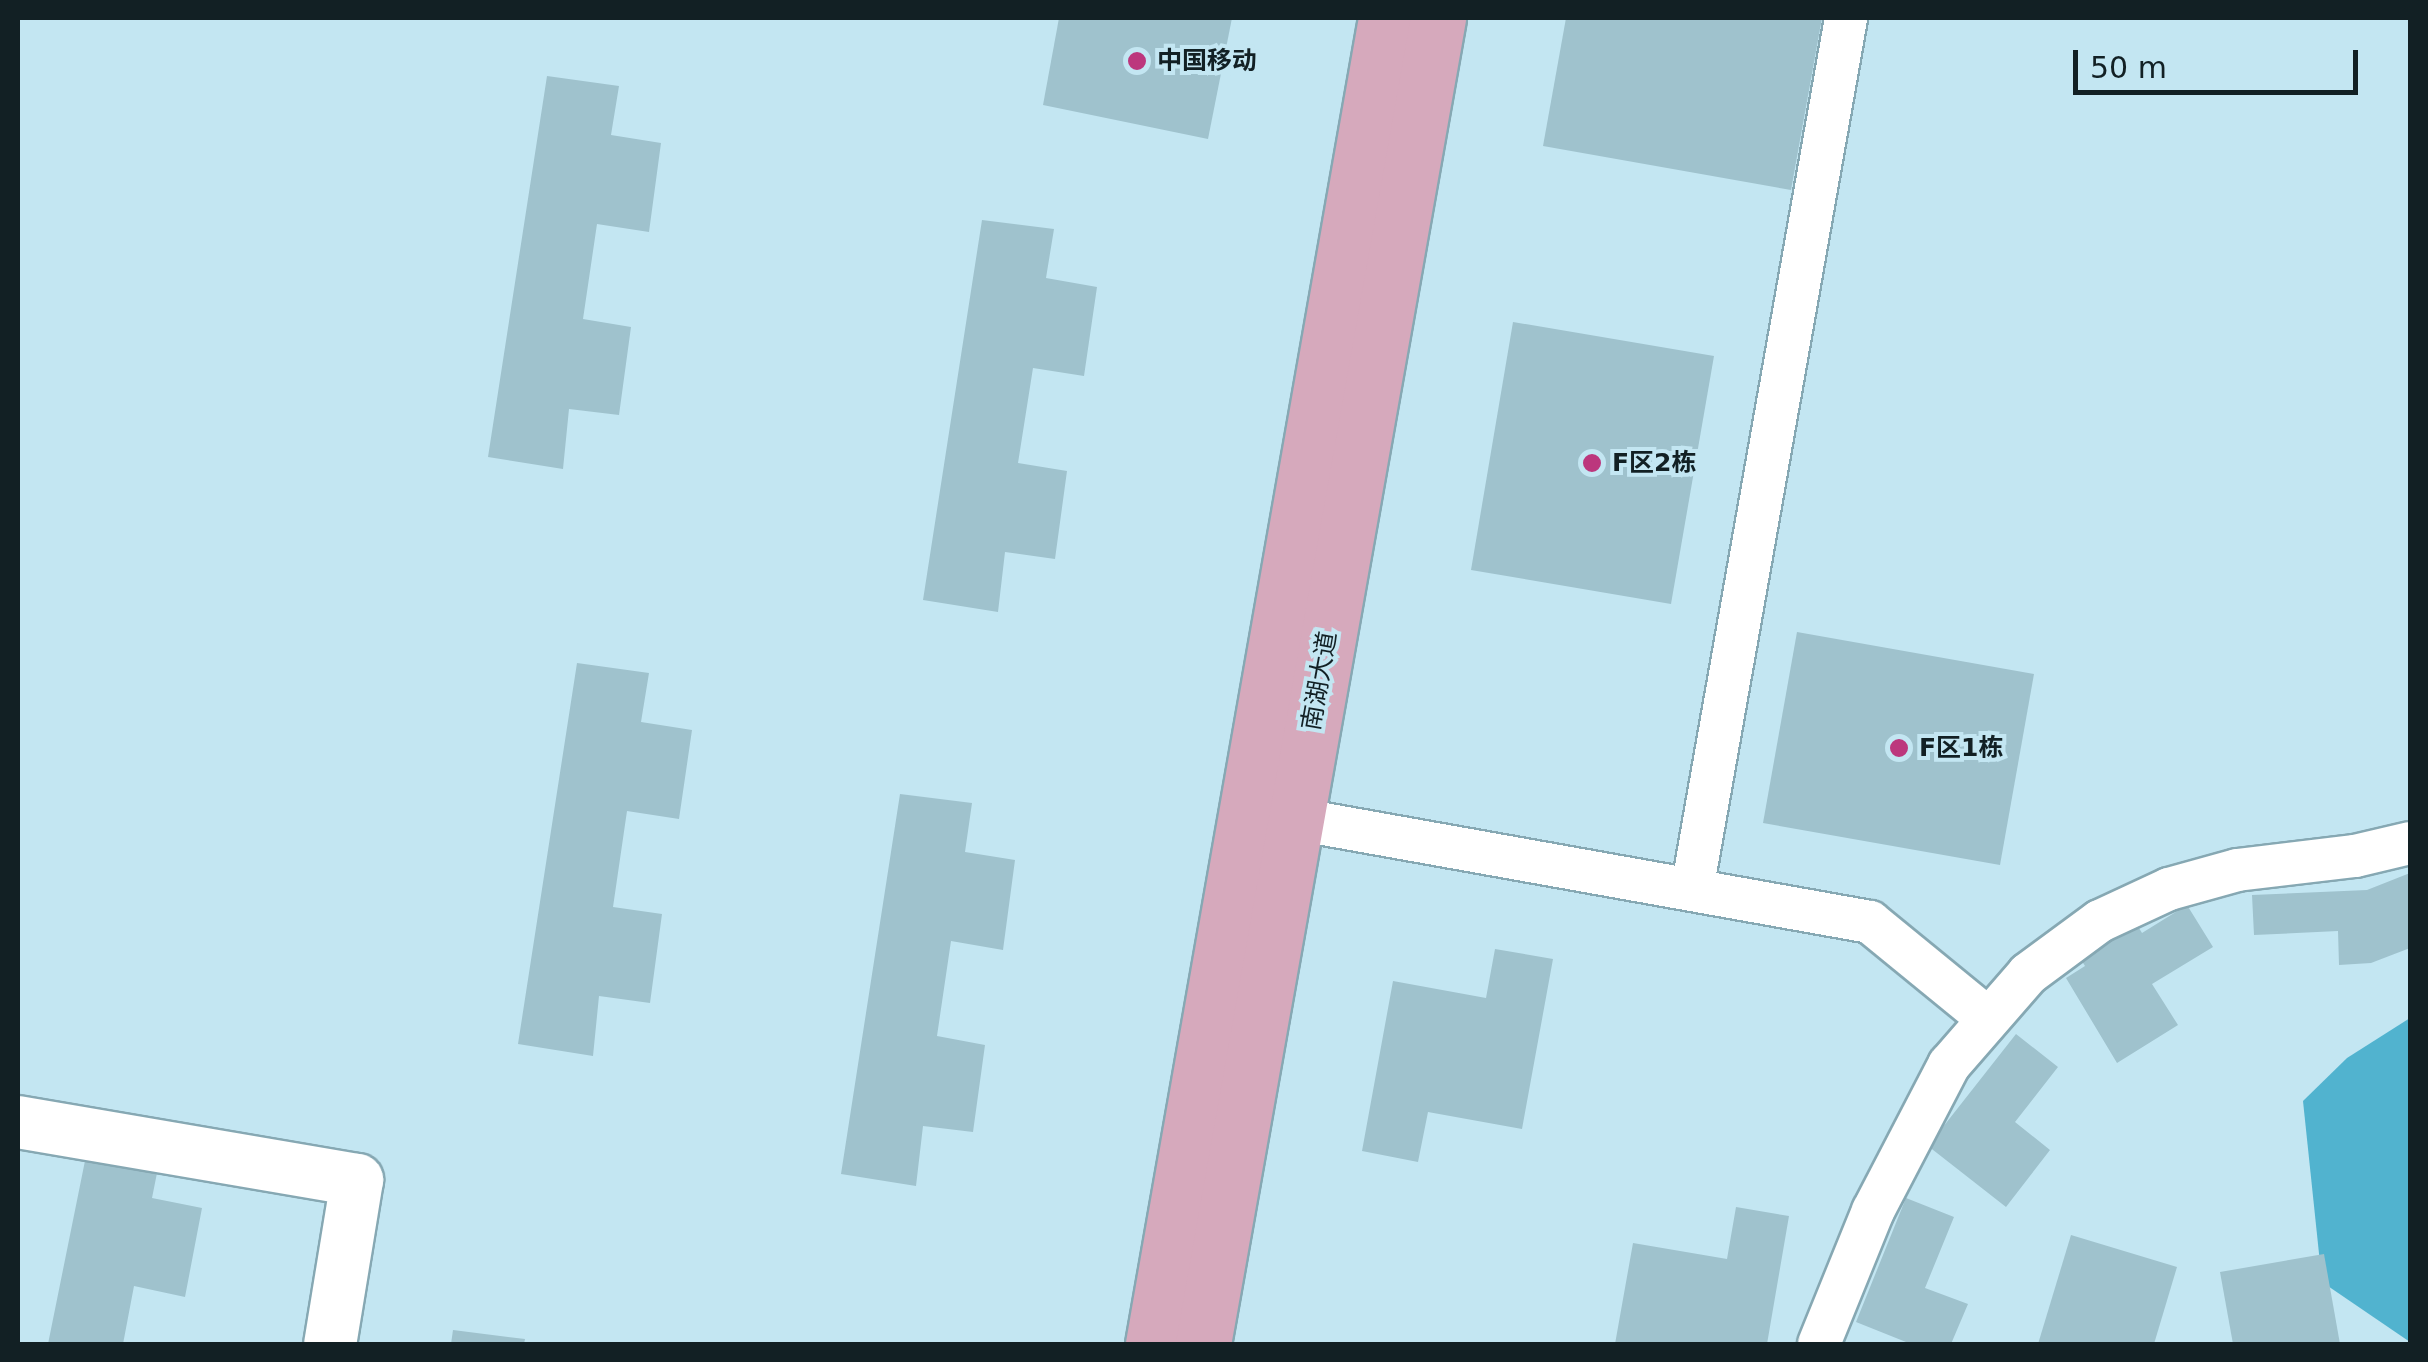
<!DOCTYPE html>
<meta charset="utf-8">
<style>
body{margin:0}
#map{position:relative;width:2428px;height:1362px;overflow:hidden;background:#c3e6f2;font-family:"DejaVu Sans","Noto Sans SC",sans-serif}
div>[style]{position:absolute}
.water>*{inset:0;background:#51b3cf}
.building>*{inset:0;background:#9fc2cd}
.roads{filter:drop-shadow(2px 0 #86a8b3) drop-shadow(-2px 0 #86a8b3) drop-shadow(0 2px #86a8b3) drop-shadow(0 -2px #86a8b3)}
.minor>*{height:42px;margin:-21px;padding:0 21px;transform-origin:21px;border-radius:21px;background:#fff}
.tertiary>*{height:52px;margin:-26px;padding:0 26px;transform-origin:26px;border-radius:26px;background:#fff}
.primary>*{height:55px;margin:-27.5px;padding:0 27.5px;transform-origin:27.5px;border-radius:27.5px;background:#d6a9bc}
.dots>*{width:28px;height:28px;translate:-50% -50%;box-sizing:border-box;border:5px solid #c3e6f2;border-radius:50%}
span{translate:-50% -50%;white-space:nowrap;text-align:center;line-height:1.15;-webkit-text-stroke:8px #c3e6f2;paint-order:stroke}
.poi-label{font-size:25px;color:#122024;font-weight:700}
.left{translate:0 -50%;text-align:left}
.street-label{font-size:25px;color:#122024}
.frame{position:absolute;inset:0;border:20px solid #122024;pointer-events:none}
.scale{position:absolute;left:2073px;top:50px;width:285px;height:45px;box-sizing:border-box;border:5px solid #122024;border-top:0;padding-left:12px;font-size:30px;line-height:35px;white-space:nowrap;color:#122024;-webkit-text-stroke:8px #c3e6f2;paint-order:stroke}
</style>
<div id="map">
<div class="water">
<div style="clip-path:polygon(2410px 1018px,2410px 1342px,2322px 1282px,2303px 1101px,2347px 1058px)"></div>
</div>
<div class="building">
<div style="clip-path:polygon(1059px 18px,1232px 18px,1208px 139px,1043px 105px)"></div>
<div style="clip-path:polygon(1566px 18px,1822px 18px,1791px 190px,1543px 146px)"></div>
<div style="clip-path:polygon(547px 76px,619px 86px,611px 135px,661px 143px,649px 232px,597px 224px,583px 319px,631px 327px,619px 415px,569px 409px,563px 469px,488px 457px)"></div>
<div style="clip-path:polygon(982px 220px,1054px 229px,1046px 278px,1097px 287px,1084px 376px,1033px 368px,1018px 463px,1067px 471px,1055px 559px,1005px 552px,998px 612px,923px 600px)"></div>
<div style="clip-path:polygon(1513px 322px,1714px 356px,1671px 604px,1471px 570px)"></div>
<div style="clip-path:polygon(1797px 632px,2034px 674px,2000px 865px,1763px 823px)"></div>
<div style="clip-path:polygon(577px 663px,649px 673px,641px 722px,692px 730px,679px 819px,627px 811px,613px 907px,662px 914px,650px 1003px,599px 996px,593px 1056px,518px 1044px)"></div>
<div style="clip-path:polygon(900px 794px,972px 803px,965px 852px,1015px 860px,1003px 950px,951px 941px,937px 1036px,985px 1045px,973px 1132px,923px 1126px,916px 1186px,841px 1174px)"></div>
<div style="clip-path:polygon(2410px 873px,2410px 948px,2371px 963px,2339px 965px,2338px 931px,2254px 935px,2252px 895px,2367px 890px)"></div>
<div style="clip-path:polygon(2187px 905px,2213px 947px,2152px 984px,2178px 1025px,2117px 1063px,2066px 978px,2085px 966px,2075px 950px,2131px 915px,2142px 933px)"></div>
<div style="clip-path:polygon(1495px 949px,1553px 959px,1522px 1129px,1428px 1112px,1418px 1162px,1362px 1151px,1393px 981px,1486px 998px)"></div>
<div style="clip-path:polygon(2016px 1034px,2058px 1067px,2015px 1122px,2050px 1150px,2006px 1207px,1928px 1146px)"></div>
<div style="clip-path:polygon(90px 1136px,162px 1148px,152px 1198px,202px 1208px,185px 1297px,134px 1286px,123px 1344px,48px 1344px)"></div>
<div style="clip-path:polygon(1906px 1198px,1954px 1217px,1925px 1288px,1968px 1304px,1951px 1344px,1911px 1344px,1856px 1322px)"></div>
<div style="clip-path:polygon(1736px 1207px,1789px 1216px,1767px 1344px,1615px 1344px,1633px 1243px,1727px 1259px)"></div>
<div style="clip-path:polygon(2071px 1235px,2177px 1267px,2154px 1344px,2038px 1344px)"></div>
<div style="clip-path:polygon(2324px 1254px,2340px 1344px,2233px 1344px,2220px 1272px)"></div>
<div style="clip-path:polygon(453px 1330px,525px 1339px,524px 1344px,451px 1344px)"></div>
</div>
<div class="roads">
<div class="minor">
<div style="left:1296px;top:819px;width:583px;rotate:10.17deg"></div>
<div style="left:1870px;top:922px;width:150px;rotate:39.3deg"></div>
<div style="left:1692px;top:890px;width:885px;rotate:-79.98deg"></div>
<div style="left:1819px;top:1344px;width:144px;rotate:-67.9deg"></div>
<div style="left:1873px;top:1211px;width:165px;rotate:-62.5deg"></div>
<div style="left:1949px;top:1065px;width:121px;rotate:-49deg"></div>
<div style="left:2028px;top:974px;width:89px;rotate:-36.4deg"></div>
<div style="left:2100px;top:921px;width:76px;rotate:-24.9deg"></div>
<div style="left:2169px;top:889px;width:71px;rotate:-15.6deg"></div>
<div style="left:2237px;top:870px;width:119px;rotate:-6.8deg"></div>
<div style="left:2355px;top:856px;width:57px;rotate:-13.3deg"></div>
</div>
<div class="tertiary">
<div style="left:18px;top:1122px;width:344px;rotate:9.7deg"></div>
<div style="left:357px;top:1180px;width:166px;rotate:99.3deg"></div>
</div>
<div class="primary">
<div style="left:1153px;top:1344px;width:1346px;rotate:-80.03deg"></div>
<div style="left:1203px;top:1344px;width:1347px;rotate:-79.95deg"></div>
</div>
</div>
<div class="dots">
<div style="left:1137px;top:61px;background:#bc377d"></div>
<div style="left:1592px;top:463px;background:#bc377d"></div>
<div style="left:1899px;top:748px;background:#bc377d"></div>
</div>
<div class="poi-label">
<span class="left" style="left:1157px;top:61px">中国移动</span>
<span class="left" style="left:1612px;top:463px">F区2栋</span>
<span class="left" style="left:1919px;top:748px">F区1栋</span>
</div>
<div class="street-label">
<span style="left:1320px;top:681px;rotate:-80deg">南湖大道</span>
</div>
<div class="frame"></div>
<div class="scale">50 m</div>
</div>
